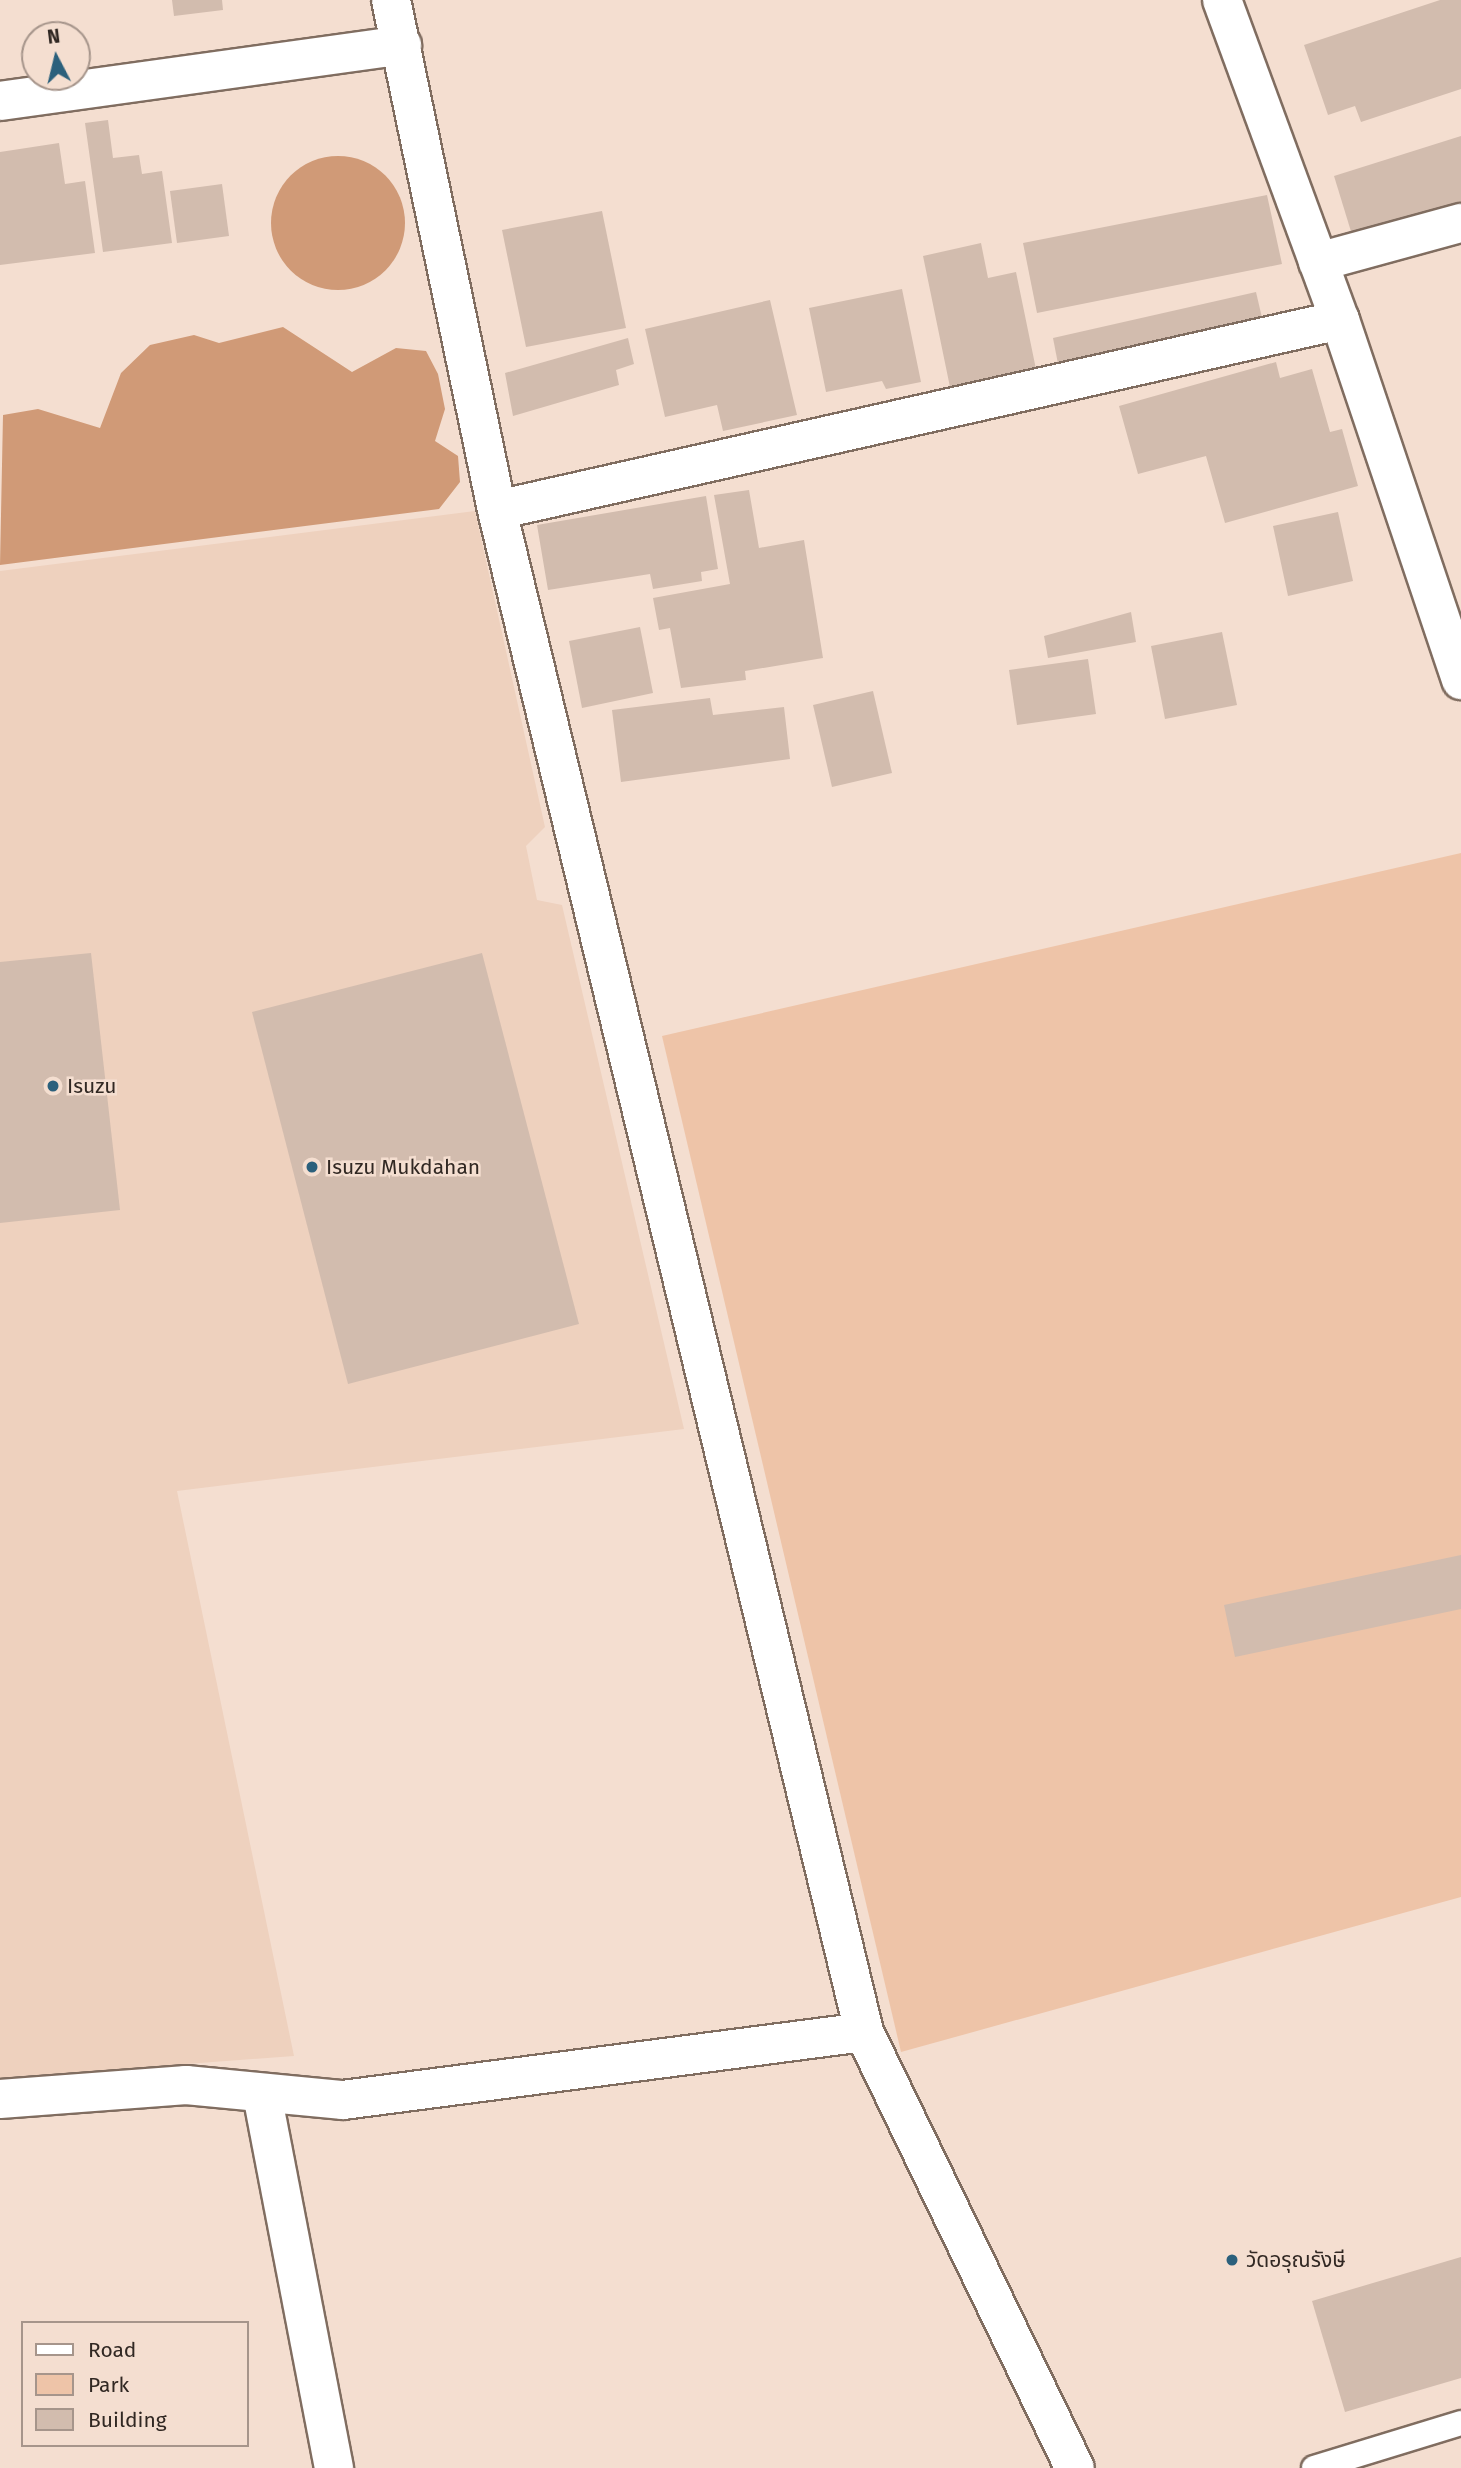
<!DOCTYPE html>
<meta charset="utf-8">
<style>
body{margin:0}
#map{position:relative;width:1461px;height:2468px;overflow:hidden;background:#f4ded0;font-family:"Fira Sans","Noto Sans Thai",sans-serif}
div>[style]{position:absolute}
.built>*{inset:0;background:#eed1be}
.green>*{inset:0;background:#eec4a8}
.forest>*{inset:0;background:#d09a77}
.round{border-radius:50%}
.building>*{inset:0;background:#d2bcae}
.roads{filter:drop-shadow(2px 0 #806d60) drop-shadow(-2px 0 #806d60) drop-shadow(0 2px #806d60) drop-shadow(0 -2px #806d60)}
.lane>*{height:24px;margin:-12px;padding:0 12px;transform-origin:12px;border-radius:12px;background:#fff}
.street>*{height:38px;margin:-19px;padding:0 19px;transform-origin:19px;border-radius:19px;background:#fff}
.dots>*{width:19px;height:19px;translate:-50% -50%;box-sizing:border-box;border:4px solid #f4ded0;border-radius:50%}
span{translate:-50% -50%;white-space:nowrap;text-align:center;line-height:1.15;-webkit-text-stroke:5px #f4ded0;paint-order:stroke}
.poi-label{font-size:21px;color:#312823}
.left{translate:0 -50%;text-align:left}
.legend{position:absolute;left:21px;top:2321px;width:228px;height:126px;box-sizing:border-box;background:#f4ded0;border:2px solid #a6958b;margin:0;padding:9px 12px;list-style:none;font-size:21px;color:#312823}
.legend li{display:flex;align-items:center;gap:14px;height:35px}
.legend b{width:35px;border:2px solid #a6958b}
.north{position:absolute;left:21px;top:21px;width:70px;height:70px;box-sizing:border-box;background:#f4ded0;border:2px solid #a6958b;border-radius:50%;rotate:353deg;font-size:19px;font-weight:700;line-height:28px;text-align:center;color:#312823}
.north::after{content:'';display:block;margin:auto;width:24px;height:32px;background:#2b607c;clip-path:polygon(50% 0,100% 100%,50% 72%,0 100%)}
</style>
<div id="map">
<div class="built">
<div style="clip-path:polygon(475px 511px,545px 827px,526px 846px,537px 900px,562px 905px,684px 1429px,177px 1491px,294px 2056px,0 2078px,0 571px)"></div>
</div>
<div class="green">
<div style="clip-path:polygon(1461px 853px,1461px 1897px,901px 2052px,662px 1036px)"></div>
</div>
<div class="forest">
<div class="round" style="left:271px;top:156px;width:134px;height:134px"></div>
<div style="clip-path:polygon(283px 327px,352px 372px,396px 348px,426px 351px,438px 374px,445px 409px,435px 441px,458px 456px,460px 482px,439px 509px,0 565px,3px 415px,38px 409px,100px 428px,121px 373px,150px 345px,194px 335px,219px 343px)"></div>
</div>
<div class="building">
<div style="clip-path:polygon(172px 0,222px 0,223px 10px,174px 16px)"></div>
<div style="clip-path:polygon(1440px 0,1461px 0,1461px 89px,1361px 122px,1355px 106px,1328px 115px,1304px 45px)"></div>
<div style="clip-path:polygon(108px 120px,113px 158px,139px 155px,142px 174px,162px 171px,172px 243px,103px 252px,85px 123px)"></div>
<div style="clip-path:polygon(1461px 136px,1461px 206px,1353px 238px,1334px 176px)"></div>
<div style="clip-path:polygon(59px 143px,65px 184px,85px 181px,95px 253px,0 265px,0 152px)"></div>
<div style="clip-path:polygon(222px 184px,229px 236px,177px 243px,170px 191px)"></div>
<div style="clip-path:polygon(1267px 195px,1282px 264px,1037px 313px,1023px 243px)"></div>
<div style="clip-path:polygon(602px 211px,626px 328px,526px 347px,502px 230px)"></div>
<div style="clip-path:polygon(981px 243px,988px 278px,1016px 272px,1037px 374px,951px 392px,923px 256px)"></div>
<div style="clip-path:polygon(902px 289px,921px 382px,886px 389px,882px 381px,826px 392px,809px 308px)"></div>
<div style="clip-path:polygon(1256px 292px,1263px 322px,1059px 369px,1053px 338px)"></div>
<div style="clip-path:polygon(770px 300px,797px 415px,723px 431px,717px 405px,665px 417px,645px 329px)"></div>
<div style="clip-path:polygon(628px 338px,634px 364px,616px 370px,619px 385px,513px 416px,505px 373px)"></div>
<div style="clip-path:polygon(1276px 362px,1280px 378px,1312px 369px,1330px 432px,1342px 429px,1358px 486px,1225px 523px,1206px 456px,1138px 474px,1119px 406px)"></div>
<div style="clip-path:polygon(749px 490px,759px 548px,804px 540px,823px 658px,745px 671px,746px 680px,681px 688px,670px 628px,659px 630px,653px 598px,730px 584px,714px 495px)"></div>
<div style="clip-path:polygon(706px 496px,718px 569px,701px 572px,702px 581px,653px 589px,650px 574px,548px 590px,537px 525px)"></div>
<div style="clip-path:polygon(1338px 512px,1353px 581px,1288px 596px,1273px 526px)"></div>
<div style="clip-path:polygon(1131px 612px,1136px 642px,1048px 658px,1044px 636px)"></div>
<div style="clip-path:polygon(640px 627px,653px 693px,582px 708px,569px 641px)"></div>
<div style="clip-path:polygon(1222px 632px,1237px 705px,1165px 719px,1151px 646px)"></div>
<div style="clip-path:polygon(1088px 659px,1096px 714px,1017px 725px,1009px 670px)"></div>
<div style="clip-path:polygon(873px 691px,892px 773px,832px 787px,813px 705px)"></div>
<div style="clip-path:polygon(710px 698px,713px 715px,784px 707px,790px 759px,621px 782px,612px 710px)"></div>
<div style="clip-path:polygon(91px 953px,120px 1210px,0 1223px,0 962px)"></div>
<div style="clip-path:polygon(482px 953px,579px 1324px,348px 1384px,252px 1012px)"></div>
<div style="clip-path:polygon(1461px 1555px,1461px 1609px,1235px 1657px,1224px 1605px)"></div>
<div style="clip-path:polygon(1461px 2257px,1461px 2378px,1345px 2412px,1312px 2301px)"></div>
</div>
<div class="roads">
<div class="lane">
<div style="left:1314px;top:2468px;width:154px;rotate:-17deg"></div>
</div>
<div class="street">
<div style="left:391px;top:0;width:521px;rotate:78.26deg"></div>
<div style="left:497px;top:510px;width:1566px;rotate:76.44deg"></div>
<div style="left:864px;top:2032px;width:484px;rotate:64.2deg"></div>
<div style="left:1222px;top:0;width:341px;rotate:69.8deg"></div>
<div style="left:1340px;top:320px;width:380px;rotate:71.4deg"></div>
<div style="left:0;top:101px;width:406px;rotate:-7.9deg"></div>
<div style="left:1318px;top:262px;width:148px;rotate:-15.3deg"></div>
<div style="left:497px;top:510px;width:864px;rotate:-12.7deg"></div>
<div style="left:262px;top:2094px;width:381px;rotate:79.1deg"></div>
<div style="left:0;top:2099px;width:187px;rotate:-4.3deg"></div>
<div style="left:186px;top:2085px;width:158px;rotate:5.5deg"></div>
<div style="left:343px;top:2100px;width:525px;rotate:-7.44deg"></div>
</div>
</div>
<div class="dots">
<div style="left:53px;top:1086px;background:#2b607c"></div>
<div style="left:312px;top:1167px;background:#2b607c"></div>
<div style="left:1232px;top:2260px;background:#2b607c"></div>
</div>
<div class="poi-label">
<span class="left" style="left:67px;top:1086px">Isuzu</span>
<span class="left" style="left:326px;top:1167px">Isuzu Mukdahan</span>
<span class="left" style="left:1246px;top:2260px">วัดอรุณรังษี</span>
</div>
<ul class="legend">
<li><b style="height:9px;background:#fff"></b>Road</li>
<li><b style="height:19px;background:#eec4a8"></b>Park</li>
<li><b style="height:19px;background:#d2bcae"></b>Building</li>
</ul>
<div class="north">N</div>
</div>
